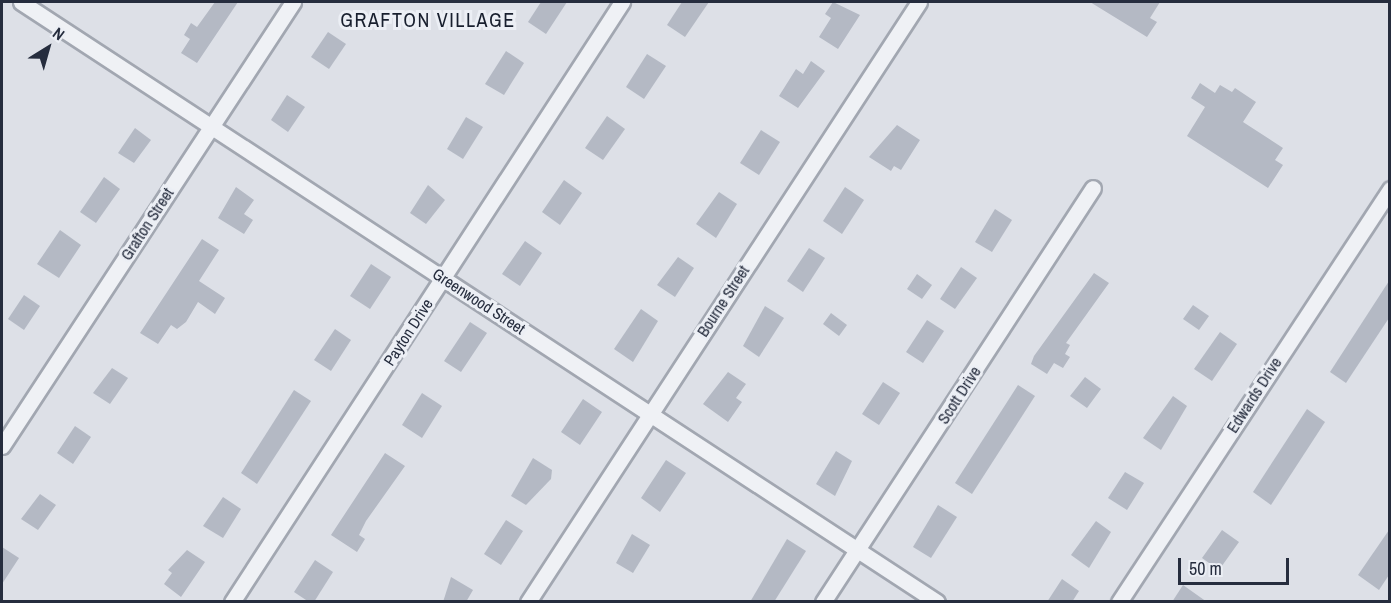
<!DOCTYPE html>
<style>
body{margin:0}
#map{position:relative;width:1391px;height:603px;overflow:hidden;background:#dde0e7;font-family:"Archivo Narrow",sans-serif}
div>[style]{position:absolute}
.building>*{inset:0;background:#b4b9c4}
.roads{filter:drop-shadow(2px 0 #a2a7b1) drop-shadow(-2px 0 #a2a7b1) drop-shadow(0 2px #a2a7b1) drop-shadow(0 -2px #a2a7b1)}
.minor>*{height:15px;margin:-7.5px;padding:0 7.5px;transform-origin:7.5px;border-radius:7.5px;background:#eff1f5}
span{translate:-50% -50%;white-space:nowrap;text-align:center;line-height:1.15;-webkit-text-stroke:6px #eceff5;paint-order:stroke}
.street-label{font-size:16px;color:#262d3e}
.quarter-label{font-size:20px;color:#181f2e;letter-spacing:1.5px}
.frame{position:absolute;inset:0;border:3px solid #262d3e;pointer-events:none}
.north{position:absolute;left:18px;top:18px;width:60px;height:60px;-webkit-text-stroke:4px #eceff5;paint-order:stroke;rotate:37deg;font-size:16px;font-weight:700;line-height:24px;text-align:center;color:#262d3e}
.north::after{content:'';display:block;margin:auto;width:21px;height:27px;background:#262d3e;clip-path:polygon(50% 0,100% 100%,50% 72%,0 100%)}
.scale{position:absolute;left:1178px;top:558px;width:111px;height:27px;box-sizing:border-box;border:3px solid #262d3e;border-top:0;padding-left:8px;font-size:18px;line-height:21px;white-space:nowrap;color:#262d3e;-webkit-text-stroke:4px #eceff5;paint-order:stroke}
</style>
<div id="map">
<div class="building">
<div style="clip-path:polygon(215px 2px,238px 2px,197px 63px,181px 53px,190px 39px,184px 35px,191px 23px,197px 27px)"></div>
<div style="clip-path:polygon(541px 2px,567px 2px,546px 34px,528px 22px)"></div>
<div style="clip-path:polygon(682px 2px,709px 2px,685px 37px,667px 25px)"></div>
<div style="clip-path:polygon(833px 2px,860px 15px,838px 49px,819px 37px,831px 18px,825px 14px)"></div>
<div style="clip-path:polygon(1090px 2px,1160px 2px,1150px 18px,1157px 22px,1147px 37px)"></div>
<div style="clip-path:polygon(328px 32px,346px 44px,329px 69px,311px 57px)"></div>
<div style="clip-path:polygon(506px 51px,524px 63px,504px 95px,485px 84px)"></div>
<div style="clip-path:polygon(647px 54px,666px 66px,644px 99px,626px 87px)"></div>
<div style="clip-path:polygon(811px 61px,825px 71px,798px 108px,779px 96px,796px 69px,803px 74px)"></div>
<div style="clip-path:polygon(1200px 83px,1215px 93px,1220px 85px,1232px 92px,1235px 88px,1256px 102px,1243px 122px,1283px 148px,1275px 160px,1283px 165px,1268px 188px,1187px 136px,1205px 107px,1191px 98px)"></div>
<div style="clip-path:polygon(287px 95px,305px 107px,288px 132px,271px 120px)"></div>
<div style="clip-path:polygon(607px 116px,625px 129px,603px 160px,585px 148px)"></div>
<div style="clip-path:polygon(466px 117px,483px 127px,463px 159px,447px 149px)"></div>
<div style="clip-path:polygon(897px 125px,920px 140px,901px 170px,894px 166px,891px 171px,869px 157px)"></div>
<div style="clip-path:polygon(135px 128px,151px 140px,134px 163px,118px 153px)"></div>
<div style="clip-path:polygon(761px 130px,780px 142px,759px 175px,740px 163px)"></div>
<div style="clip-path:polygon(104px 177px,120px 189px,96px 223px,80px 212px)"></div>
<div style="clip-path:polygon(564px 180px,582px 193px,560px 225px,542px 212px)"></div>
<div style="clip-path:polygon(428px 185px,445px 200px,426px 224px,410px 213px)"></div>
<div style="clip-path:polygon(236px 187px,254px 200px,244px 214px,253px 220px,244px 234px,218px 218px)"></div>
<div style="clip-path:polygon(845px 187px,864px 200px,842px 234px,823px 221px)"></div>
<div style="clip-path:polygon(719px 192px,737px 204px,716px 238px,696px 224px)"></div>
<div style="clip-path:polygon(995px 209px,1012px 220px,992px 252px,975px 242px)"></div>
<div style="clip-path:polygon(60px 230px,81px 245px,59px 278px,37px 264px)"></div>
<div style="clip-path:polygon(202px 239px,219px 250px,199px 281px,225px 298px,215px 314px,198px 302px,186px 322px,177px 329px,171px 325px,158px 344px,140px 333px)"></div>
<div style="clip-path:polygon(525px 241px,542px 253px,520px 286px,502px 274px)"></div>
<div style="clip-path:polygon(809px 248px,825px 258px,803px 292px,787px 281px)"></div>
<div style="clip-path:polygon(678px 257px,694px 268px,675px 297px,657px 285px)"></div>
<div style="clip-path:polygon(371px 264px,391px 277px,370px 309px,350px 296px)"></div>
<div style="clip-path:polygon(961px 267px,977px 278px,955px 309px,940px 299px)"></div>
<div style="clip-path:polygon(1094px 273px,1109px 283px,1066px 343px,1070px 345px,1065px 354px,1070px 357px,1063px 368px,1054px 363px,1047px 374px,1031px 364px,1034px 356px)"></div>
<div style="clip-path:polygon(917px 274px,932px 285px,922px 299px,907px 289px)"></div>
<div style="clip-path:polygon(1389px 281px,1389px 318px,1346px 383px,1330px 372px)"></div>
<div style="clip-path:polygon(24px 295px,40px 306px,24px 330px,8px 319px)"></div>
<div style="clip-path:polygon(1193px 305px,1209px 316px,1199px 330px,1183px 319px)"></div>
<div style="clip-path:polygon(765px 306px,784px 318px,759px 357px,743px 346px)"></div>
<div style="clip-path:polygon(641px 309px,658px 321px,633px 362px,614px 349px)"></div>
<div style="clip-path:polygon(831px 313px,847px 325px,839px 336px,823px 324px)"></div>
<div style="clip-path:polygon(927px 320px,944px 331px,923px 363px,906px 352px)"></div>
<div style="clip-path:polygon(470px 322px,487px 333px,461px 372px,444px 361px)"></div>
<div style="clip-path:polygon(335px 329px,351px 340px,331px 371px,314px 360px)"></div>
<div style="clip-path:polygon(1220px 332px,1237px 344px,1212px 381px,1194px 369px)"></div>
<div style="clip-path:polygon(112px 368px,128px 378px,110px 404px,93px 393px)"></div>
<div style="clip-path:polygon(728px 372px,746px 384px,736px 398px,742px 402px,728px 422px,703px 404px)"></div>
<div style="clip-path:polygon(1085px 377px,1101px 389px,1087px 408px,1070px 396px)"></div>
<div style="clip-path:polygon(883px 382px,900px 393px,879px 425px,862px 414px)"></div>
<div style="clip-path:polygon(1018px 385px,1035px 396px,972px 494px,955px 483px)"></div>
<div style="clip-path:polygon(294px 390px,311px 401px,257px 484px,241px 473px)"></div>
<div style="clip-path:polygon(422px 393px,442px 406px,422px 438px,402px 425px)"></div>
<div style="clip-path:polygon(1173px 396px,1187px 406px,1161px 450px,1143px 438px)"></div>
<div style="clip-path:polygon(583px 399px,602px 412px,580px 445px,561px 432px)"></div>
<div style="clip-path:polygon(1307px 409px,1325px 422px,1271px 505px,1253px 492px)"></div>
<div style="clip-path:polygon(75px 426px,91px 437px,73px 464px,57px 453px)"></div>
<div style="clip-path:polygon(836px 451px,852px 461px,835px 496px,816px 484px)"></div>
<div style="clip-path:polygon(385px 453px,405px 466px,366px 521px,359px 535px,365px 539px,357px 552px,331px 535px)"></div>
<div style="clip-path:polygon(533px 458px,552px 470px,551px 479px,526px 505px,511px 496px)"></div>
<div style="clip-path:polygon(666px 460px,686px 473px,660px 512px,641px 498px)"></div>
<div style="clip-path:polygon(1125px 472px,1144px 483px,1127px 510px,1108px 498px)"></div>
<div style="clip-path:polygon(40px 494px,56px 505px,38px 530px,21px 519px)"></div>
<div style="clip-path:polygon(223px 497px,241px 509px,223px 538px,203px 526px)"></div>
<div style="clip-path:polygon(938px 505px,957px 517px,931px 558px,913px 547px)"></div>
<div style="clip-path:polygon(506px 520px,523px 531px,501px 565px,484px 554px)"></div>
<div style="clip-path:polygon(1096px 521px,1111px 532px,1089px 568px,1071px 555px)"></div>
<div style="clip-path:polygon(1222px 530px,1239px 542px,1219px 570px,1202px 558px)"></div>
<div style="clip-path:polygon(1389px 530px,1389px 575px,1379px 590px,1358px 575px)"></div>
<div style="clip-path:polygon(632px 534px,650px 545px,633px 573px,616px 563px)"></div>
<div style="clip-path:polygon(787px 539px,806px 551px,774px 602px,750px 602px)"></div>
<div style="clip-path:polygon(2px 547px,19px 558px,2px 584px)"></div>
<div style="clip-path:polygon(187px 550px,205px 562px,181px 597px,164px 584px,172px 573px,168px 570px)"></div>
<div style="clip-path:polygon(315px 560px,333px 572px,314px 602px,309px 602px,294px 592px)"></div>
<div style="clip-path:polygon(451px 577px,473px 590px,466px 602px,443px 602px)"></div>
<div style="clip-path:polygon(1062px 579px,1079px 591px,1072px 602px,1047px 602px)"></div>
<div style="clip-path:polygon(1183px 585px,1207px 602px,1172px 602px)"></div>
</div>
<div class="roads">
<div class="minor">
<div style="left:21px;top:2px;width:1095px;rotate:33.23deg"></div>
<div style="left:2px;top:446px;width:531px;rotate:-56.76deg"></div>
<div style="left:232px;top:602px;width:716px;rotate:-56.98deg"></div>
<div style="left:528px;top:602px;width:716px;rotate:-56.91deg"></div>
<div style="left:823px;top:602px;width:494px;rotate:-56.9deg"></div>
<div style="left:1119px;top:602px;width:494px;rotate:-56.7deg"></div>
</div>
</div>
<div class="street-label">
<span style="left:147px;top:224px;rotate:-57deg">Grafton Street</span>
<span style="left:479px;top:301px;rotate:33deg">Greenwood Street</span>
<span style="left:723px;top:301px;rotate:-57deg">Bourne Street</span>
<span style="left:408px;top:332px;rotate:-57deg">Payton Drive</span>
<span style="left:959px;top:395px;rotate:-57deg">Scott Drive</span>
<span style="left:1254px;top:395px;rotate:-57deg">Edwards Drive</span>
</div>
<div class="quarter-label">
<span style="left:428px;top:19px">GRAFTON VILLAGE</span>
</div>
<div class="frame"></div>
<div class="north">N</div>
<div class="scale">50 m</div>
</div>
